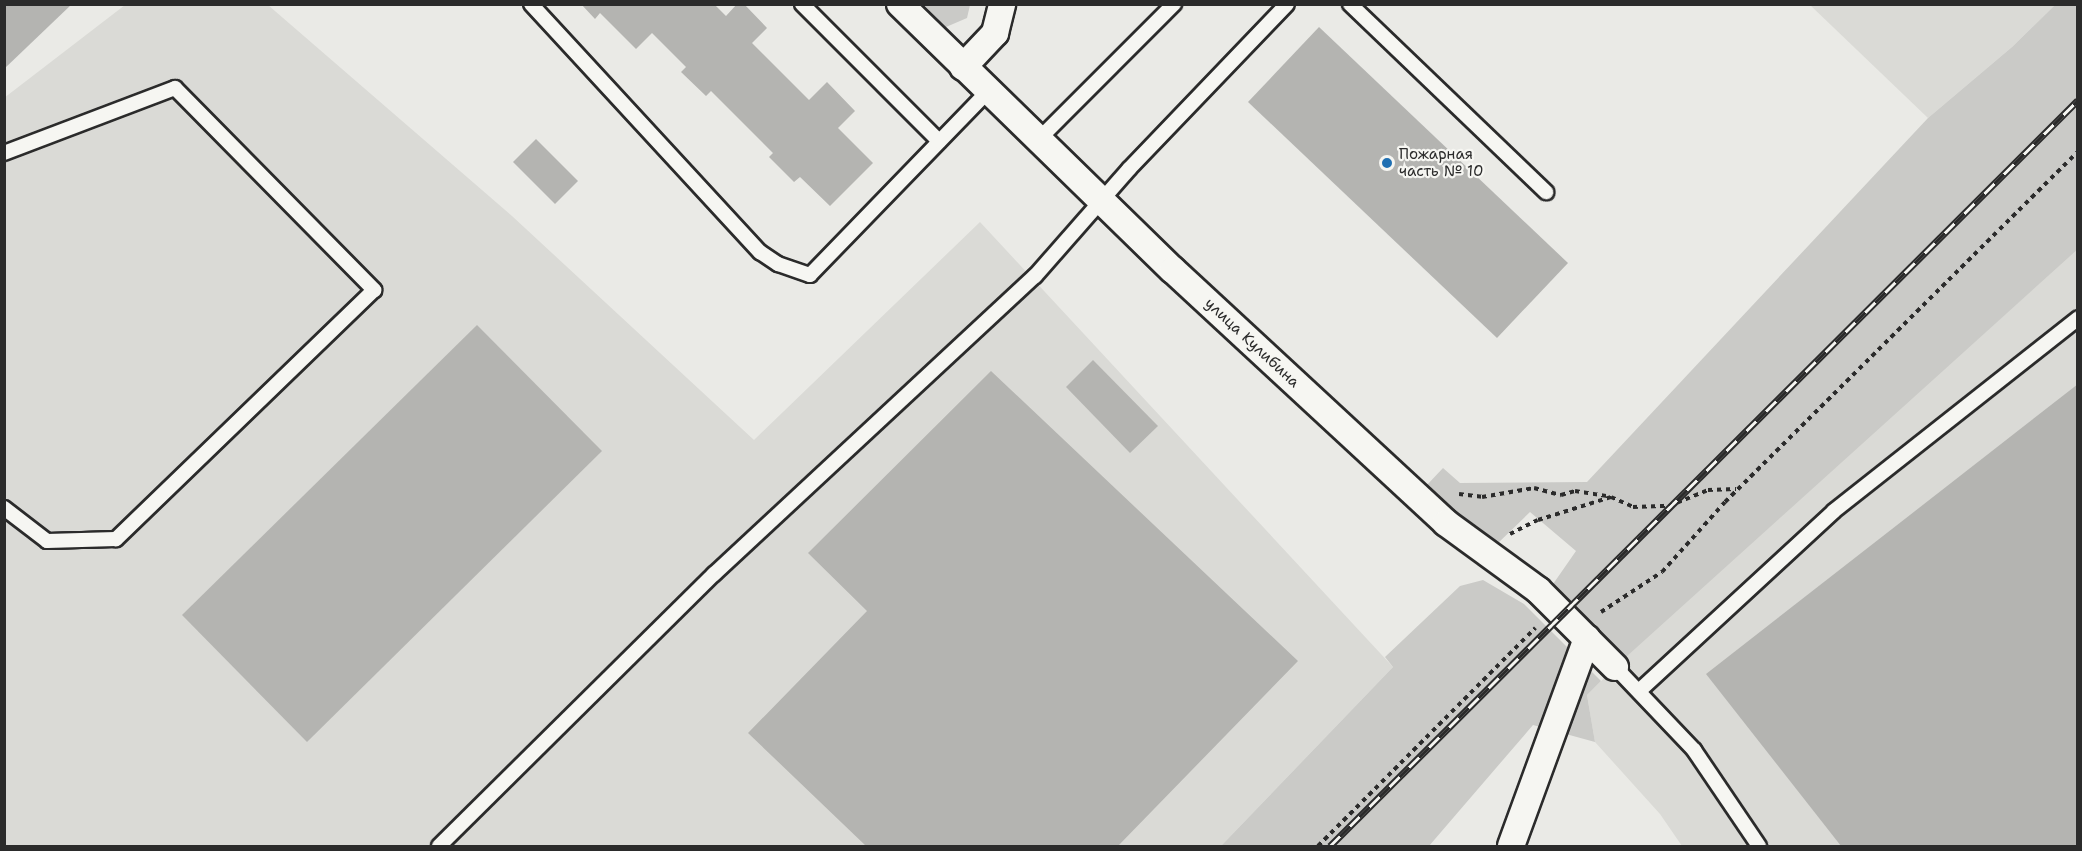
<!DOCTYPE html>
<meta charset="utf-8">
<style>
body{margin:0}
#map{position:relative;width:2082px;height:851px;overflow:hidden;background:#eaeae6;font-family:"Shantell Sans",sans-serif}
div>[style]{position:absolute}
.built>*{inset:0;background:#dadad6}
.green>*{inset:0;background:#cacac7}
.building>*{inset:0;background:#b4b4b1}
.path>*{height:4px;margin-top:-2px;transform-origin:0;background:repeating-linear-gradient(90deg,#2b2b2b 0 4.5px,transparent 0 9px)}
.roads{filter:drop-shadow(2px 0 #2b2b2b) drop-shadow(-2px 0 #2b2b2b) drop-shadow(0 2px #2b2b2b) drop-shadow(0 -2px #2b2b2b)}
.service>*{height:14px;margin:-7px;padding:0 7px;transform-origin:7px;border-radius:7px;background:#f6f6f2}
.minor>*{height:26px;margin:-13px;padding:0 13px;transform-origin:13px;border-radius:13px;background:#f6f6f2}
.rail>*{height:7px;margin-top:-3.5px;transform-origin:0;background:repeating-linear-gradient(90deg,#f6f6f2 0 14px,#2b2b2b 0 28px);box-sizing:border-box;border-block:2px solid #2b2b2b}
.dots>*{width:16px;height:16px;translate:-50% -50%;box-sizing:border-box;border:3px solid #f6f6f2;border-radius:50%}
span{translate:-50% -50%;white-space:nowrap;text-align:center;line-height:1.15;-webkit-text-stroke:4.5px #f6f6f2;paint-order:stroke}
.poi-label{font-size:15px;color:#2b2b2b}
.left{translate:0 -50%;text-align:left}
.street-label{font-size:15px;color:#2b2b2b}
.frame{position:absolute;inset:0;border:6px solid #2b2b2b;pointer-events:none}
</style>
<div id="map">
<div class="built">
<div style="clip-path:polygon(125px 5px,268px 5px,512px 216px,754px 440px,980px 222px,1393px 667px,1221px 846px,5px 846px,4px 98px)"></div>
<div style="clip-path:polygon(1810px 5px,2055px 5px,2012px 47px,1928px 118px)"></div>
<div style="clip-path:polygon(2077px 250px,2077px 846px,1682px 846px,1660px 814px,1595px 742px,1587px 695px,1661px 622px)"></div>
</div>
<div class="green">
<div style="clip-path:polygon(924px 5px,970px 4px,970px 5px,967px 18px,946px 27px)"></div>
<div style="clip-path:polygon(2055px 5px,2077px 5px,2077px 250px,1626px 657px,1551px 587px,1576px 551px,1530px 512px,1496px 545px,1428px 496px,1426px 486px,1443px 468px,1460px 483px,1587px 482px,1928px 118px,2012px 47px)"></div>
<div style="clip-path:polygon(1483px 580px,1524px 604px,1601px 681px,1587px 695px,1595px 742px,1533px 725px,1429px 846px,1221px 846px,1393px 667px,1385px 657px,1460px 586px)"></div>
</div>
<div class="building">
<div style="clip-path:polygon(4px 4px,72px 4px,4px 69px)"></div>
<div style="clip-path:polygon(581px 4px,714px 4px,726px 16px,737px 4px,744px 4px,767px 28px,752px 43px,809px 100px,827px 82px,855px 111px,838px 128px,873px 163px,830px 206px,800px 177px,794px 182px,769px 157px,773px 153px,711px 91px,706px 96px,681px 72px,686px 67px,652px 33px,636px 49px,600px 13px,595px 19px)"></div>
<div style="clip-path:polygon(1319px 27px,1568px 263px,1497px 338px,1248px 102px)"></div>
<div style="clip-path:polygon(536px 139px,578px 181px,555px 204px,513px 162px)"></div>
<div style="clip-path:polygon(477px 325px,602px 451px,307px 742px,182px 615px)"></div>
<div style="clip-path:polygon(1093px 360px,1158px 426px,1130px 453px,1066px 387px)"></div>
<div style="clip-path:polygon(991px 371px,1298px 661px,1118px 846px,866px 846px,748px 733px,867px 611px,808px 553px)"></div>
<div style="clip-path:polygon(2078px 384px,2078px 846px,1841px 846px,1706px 674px)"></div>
</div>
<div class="path">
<div style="left:1459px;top:494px;width:23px;rotate:7deg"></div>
<div style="left:1482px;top:497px;width:53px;rotate:-9.8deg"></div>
<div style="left:1534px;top:488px;width:28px;rotate:15deg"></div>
<div style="left:1561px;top:495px;width:15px;rotate:-16deg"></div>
<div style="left:1575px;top:491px;width:36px;rotate:9deg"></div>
<div style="left:1510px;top:534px;width:31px;rotate:-27deg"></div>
<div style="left:1538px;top:520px;width:77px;rotate:-17.5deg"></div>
<div style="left:1611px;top:497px;width:24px;rotate:24deg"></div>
<div style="left:1633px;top:507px;width:36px;rotate:-2deg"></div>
<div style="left:1669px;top:506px;width:42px;rotate:-22.3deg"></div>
<div style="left:1708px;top:490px;width:28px;rotate:-2deg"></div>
<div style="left:1601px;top:612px;width:73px;rotate:-33.3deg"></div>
<div style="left:1662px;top:572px;width:94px;rotate:-48deg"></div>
<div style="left:1725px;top:502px;width:497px;rotate:-44.8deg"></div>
<div style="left:1318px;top:846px;width:308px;rotate:-45.1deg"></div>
</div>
<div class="roads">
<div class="service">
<div style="left:531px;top:4px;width:338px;rotate:47.3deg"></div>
<div style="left:760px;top:252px;width:22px;rotate:34deg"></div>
<div style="left:778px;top:264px;width:34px;rotate:19deg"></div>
<div style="left:810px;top:275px;width:256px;rotate:-45.9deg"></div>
<div style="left:802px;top:4px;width:194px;rotate:45deg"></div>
<div style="left:1350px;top:4px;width:272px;rotate:43.8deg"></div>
<div style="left:1037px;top:141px;width:194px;rotate:-45deg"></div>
<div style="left:4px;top:153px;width:183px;rotate:-20.8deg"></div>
<div style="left:175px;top:88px;width:284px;rotate:45.4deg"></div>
<div style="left:374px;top:290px;width:359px;rotate:136deg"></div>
<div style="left:116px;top:539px;width:69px;rotate:178.3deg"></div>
<div style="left:47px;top:541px;width:54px;rotate:-142.5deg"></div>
<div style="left:1615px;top:667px;width:115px;rotate:46.4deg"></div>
<div style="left:1694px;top:750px;width:116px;rotate:55.9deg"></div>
<div style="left:1639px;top:691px;width:265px;rotate:-42.7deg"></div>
<div style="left:1834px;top:511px;width:311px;rotate:-38.3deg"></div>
<div style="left:439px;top:846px;width:387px;rotate:-44.7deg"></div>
<div style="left:714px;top:574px;width:438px;rotate:-42.9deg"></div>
<div style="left:1035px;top:276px;width:142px;rotate:-48.7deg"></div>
<div style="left:1129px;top:169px;width:228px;rotate:-46.2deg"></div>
</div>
<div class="minor">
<div style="left:900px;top:4px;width:381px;rotate:44.3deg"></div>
<div style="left:1173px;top:270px;width:372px;rotate:42.8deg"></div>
<div style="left:1446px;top:523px;width:114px;rotate:36.1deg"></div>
<div style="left:1538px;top:590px;width:109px;rotate:45deg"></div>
<div style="left:963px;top:67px;width:47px;rotate:-46.7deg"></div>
<div style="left:995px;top:33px;width:30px;rotate:-76deg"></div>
<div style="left:1511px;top:846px;width:221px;rotate:-69.9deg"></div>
</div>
</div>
<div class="rail">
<div style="left:1330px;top:846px;width:1056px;rotate:-44.92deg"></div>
</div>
<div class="dots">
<div style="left:1387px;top:163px;background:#1f6fb2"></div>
</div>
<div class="poi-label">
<span class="left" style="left:1399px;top:163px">Пожарная<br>часть № 10</span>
</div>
<div class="street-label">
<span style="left:1252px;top:343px;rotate:43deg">улица Кулибина</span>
</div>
<div class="frame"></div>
</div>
